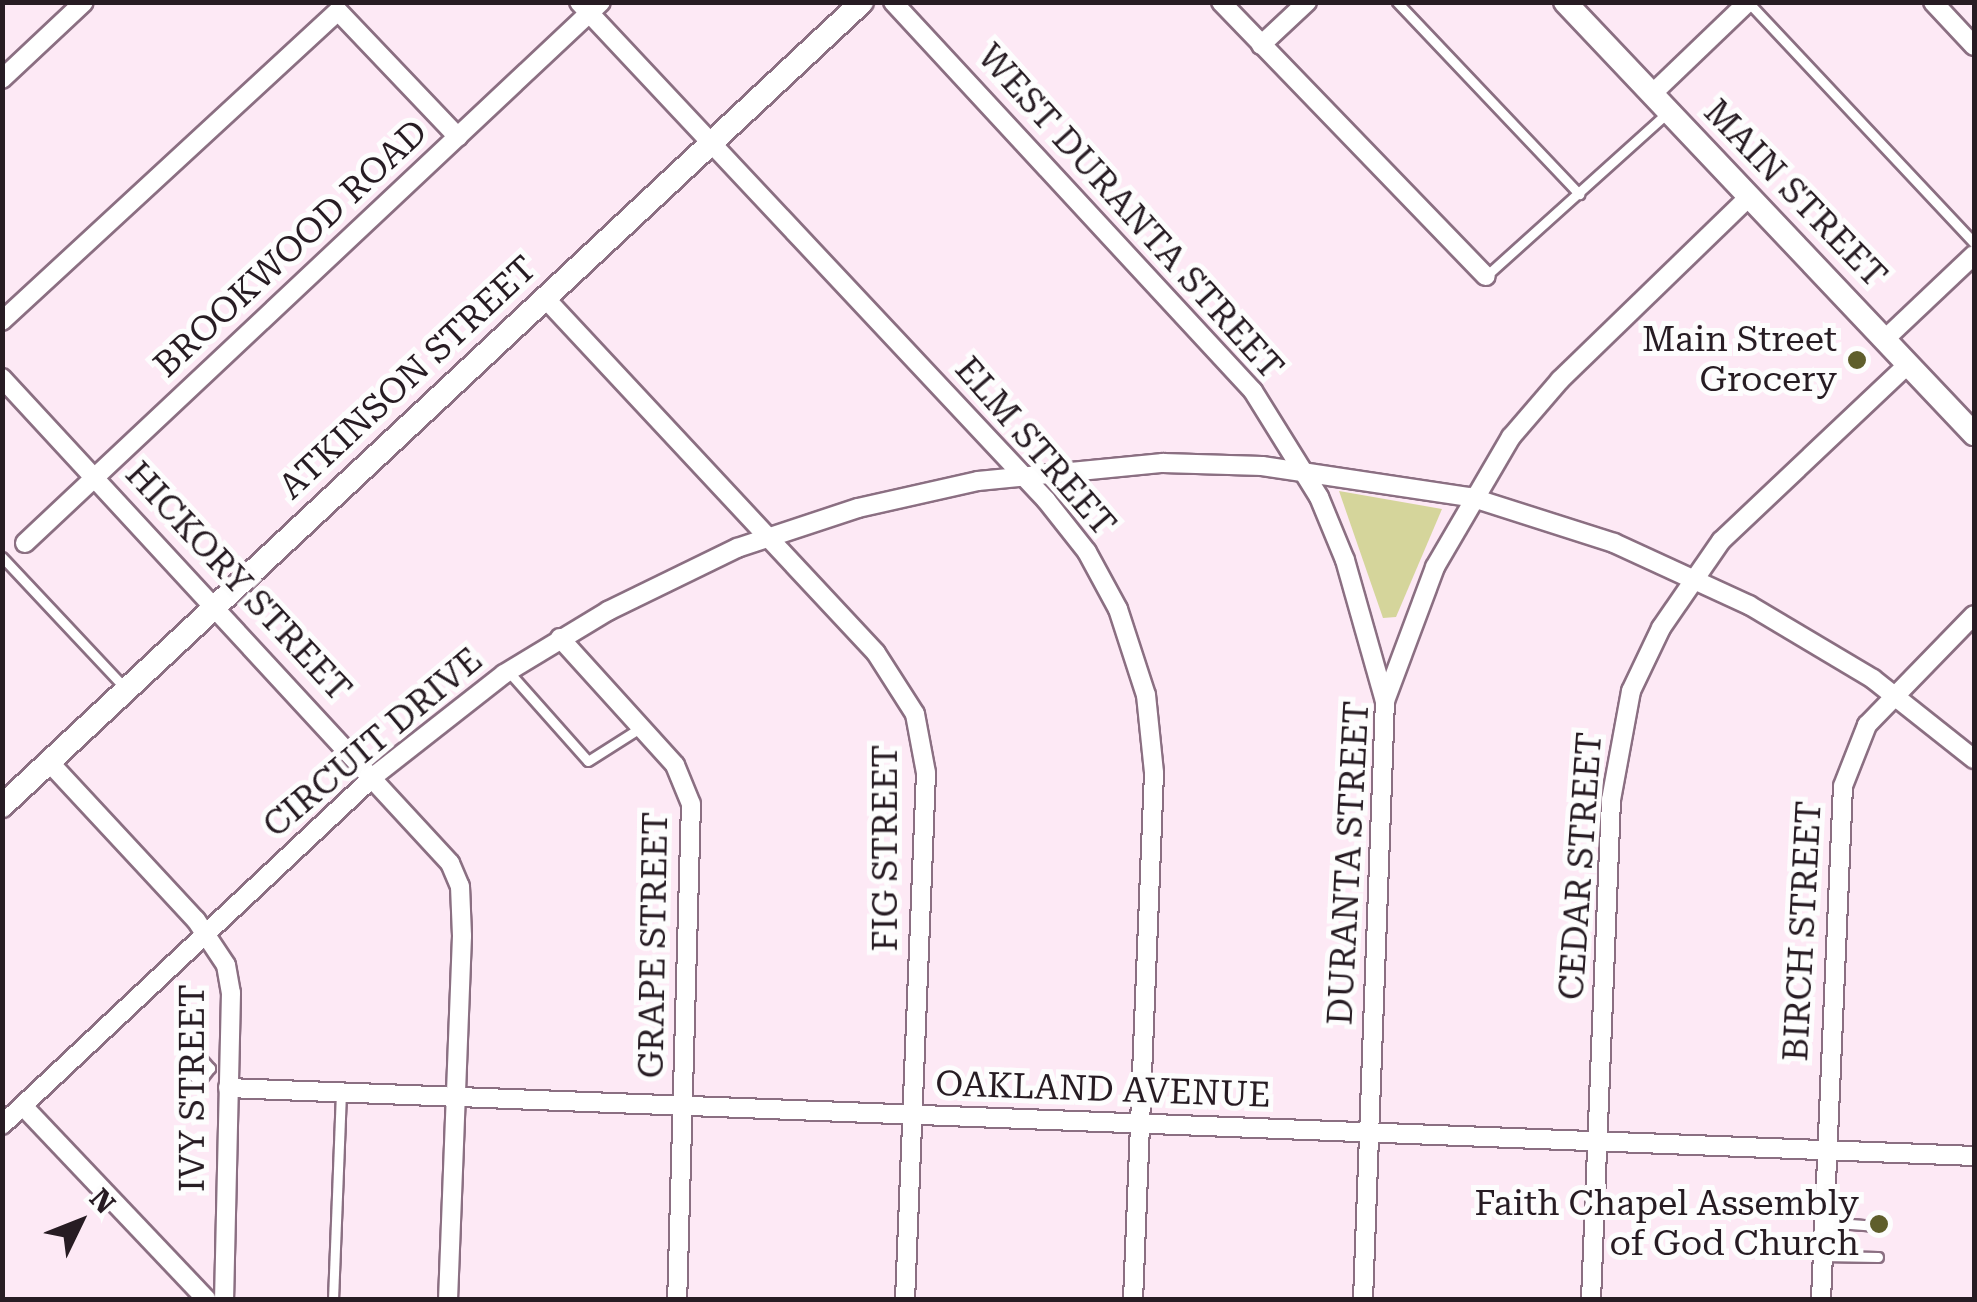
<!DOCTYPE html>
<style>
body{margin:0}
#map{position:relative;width:1977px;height:1302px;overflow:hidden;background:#fde9f5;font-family:"Roboto Serif",serif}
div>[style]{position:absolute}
.green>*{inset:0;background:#d5d59b}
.roads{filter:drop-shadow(2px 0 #8b6f82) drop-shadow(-2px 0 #8b6f82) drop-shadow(0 2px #8b6f82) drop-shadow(0 -2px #8b6f82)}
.service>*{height:9px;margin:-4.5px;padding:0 4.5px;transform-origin:4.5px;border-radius:4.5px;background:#fff}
.minor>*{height:18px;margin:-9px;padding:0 9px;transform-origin:9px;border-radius:9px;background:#fff}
.tertiary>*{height:22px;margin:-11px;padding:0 11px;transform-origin:11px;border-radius:11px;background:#fff}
.dots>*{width:28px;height:28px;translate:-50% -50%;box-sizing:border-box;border:5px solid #fdfdfd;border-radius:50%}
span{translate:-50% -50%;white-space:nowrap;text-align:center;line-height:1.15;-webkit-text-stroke:10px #fdfdfd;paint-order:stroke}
.street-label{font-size:35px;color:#271c23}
.poi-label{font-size:35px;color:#271c23}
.right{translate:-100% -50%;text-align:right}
.frame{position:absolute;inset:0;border:5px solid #271c23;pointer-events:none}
.north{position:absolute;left:30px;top:1172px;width:100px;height:100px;-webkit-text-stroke:8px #fdfdfd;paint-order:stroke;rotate:47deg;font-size:28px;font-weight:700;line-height:40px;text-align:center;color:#271c23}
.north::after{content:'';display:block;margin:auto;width:35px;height:45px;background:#271c23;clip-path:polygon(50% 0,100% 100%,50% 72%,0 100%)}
</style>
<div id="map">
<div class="green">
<div style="clip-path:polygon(1339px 491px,1442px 509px,1396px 617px,1383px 618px)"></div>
</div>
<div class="roads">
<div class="service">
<div style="left:1397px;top:2px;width:265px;rotate:46.5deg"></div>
<div style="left:1748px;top:2px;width:330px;rotate:46.8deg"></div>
<div style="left:1486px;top:276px;width:242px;rotate:-42deg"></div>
<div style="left:2px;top:557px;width:180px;rotate:46.8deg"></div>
<div style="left:508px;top:671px;width:120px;rotate:48.4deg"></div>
<div style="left:588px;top:761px;width:62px;rotate:-32.4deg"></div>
<div style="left:195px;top:1051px;width:23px;rotate:49deg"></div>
<div style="left:210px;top:1068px;width:18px;rotate:128deg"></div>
<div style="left:199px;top:1082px;width:23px;rotate:-133deg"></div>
<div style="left:183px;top:1065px;width:18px;rotate:-49deg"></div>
<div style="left:1824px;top:1222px;width:53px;rotate:4.3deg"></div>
<div style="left:1822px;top:1256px;width:56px;rotate:1deg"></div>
<div style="left:333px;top:1300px;width:206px;rotate:-87.8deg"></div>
</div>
<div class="minor">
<div style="left:579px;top:2px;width:683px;rotate:46.84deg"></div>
<div style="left:1046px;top:500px;width:66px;rotate:51.7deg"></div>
<div style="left:1087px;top:552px;width:65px;rotate:61.5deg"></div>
<div style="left:1118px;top:609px;width:90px;rotate:72deg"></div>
<div style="left:1146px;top:695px;width:78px;rotate:84.1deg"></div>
<div style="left:1154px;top:773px;width:527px;rotate:92.28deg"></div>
<div style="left:893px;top:2px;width:530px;rotate:47.22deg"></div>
<div style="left:1253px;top:391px;width:125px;rotate:58.1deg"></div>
<div style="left:1319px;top:497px;width:68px;rotate:67.6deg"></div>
<div style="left:1345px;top:560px;width:147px;rotate:74.2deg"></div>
<div style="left:1221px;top:2px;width:381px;rotate:46deg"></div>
<div style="left:1933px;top:2px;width:60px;rotate:47deg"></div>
<div style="left:1261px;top:45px;width:63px;rotate:-43.1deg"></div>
<div style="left:2px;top:79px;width:112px;rotate:-43.2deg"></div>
<div style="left:1652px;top:94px;width:133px;rotate:-43.8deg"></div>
<div style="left:545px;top:298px;width:485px;rotate:47deg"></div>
<div style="left:876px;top:653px;width:72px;rotate:57.4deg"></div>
<div style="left:915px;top:714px;width:60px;rotate:79.4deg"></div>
<div style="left:926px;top:773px;width:527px;rotate:92.28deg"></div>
<div style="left:2px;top:321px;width:457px;rotate:-42.7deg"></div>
<div style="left:338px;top:11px;width:174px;rotate:46.4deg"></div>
<div style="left:1884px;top:340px;width:124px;rotate:-43.4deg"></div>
<div style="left:2px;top:378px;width:660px;rotate:47.27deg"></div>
<div style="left:450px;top:863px;width:25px;rotate:67deg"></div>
<div style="left:460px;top:886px;width:50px;rotate:87.7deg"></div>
<div style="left:462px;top:936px;width:364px;rotate:92.2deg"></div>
<div style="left:25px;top:543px;width:790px;rotate:-43.21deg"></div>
<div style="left:560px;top:638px;width:171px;rotate:47.8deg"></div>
<div style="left:675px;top:765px;width:42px;rotate:67.7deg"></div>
<div style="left:691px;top:804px;width:496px;rotate:91.6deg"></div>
<div style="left:50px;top:763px;width:214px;rotate:47.1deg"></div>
<div style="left:196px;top:920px;width:54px;rotate:56.3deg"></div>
<div style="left:226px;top:965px;width:28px;rotate:80deg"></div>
<div style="left:231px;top:993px;width:307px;rotate:91.3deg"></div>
<div style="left:228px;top:1088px;width:1747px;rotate:2.23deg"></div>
<div style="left:23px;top:1106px;width:267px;rotate:46.5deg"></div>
<div style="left:2px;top:1125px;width:510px;rotate:-43.17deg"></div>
<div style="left:374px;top:776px;width:165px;rotate:-38.1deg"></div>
<div style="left:504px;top:674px;width:122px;rotate:-31.2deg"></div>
<div style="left:608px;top:611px;width:144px;rotate:-26deg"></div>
<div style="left:737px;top:548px;width:127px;rotate:-18.3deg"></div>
<div style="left:858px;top:508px;width:123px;rotate:-12.7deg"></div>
<div style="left:978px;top:481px;width:186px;rotate:-5.6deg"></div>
<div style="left:1163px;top:463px;width:99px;rotate:1.7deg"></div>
<div style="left:1262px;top:466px;width:210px;rotate:8.5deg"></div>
<div style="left:1470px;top:497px;width:151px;rotate:17.7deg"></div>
<div style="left:1614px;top:543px;width:149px;rotate:24.7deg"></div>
<div style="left:1749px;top:605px;width:144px;rotate:30.8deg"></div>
<div style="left:1873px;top:679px;width:129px;rotate:38.4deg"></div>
<div style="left:1363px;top:1300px;width:599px;rotate:-87.9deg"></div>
<div style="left:1385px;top:701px;width:143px;rotate:-69.5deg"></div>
<div style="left:1435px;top:567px;width:151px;rotate:-59.7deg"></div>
<div style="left:1511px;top:437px;width:75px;rotate:-49.3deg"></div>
<div style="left:1560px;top:380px;width:263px;rotate:-44.1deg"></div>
<div style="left:1591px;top:1300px;width:500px;rotate:-87.71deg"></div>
<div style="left:1611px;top:800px;width:111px;rotate:-79.6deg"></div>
<div style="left:1631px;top:691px;width:70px;rotate:-64.5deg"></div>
<div style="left:1661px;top:628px;width:106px;rotate:-55.4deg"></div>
<div style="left:1721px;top:541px;width:257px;rotate:-43.4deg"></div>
<div style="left:1821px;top:1300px;width:514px;rotate:-87.55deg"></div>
<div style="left:1843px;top:786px;width:66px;rotate:-68.5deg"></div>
<div style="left:1867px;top:725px;width:153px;rotate:-45.8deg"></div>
</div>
<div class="tertiary">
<div style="left:1565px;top:2px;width:595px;rotate:46.57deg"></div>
<div style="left:2px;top:806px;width:1177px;rotate:-43.07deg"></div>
</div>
</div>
<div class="dots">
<div style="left:1857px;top:360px;background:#5f5e2b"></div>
<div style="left:1879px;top:1224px;background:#5f5e2b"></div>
</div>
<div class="street-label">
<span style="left:1795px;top:194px;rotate:46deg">MAIN STREET</span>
<span style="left:1130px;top:212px;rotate:48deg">WEST DURANTA STREET</span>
<span style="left:291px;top:249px;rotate:-43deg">BROOKWOOD ROAD</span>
<span style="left:408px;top:378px;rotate:-43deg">ATKINSON STREET</span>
<span style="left:1035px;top:447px;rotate:49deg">ELM STREET</span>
<span style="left:238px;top:582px;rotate:47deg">HICKORY STREET</span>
<span style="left:373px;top:743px;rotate:-40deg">CIRCUIT DRIVE</span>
<span style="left:886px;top:848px;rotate:-90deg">FIG STREET</span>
<span style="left:1349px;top:863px;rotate:-87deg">DURANTA STREET</span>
<span style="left:1581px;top:866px;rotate:-86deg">CEDAR STREET</span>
<span style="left:1803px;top:931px;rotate:-87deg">BIRCH STREET</span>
<span style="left:654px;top:945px;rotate:-89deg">GRAPE STREET</span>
<span style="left:193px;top:1088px;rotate:-90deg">IVY STREET</span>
<span style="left:1103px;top:1090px;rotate:2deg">OAKLAND AVENUE</span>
</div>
<div class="poi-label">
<span class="right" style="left:1837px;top:360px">Main Street<br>Grocery</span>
<span class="right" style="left:1859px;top:1224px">Faith Chapel Assembly<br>of God Church</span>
</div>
<div class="frame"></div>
<div class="north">N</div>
</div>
